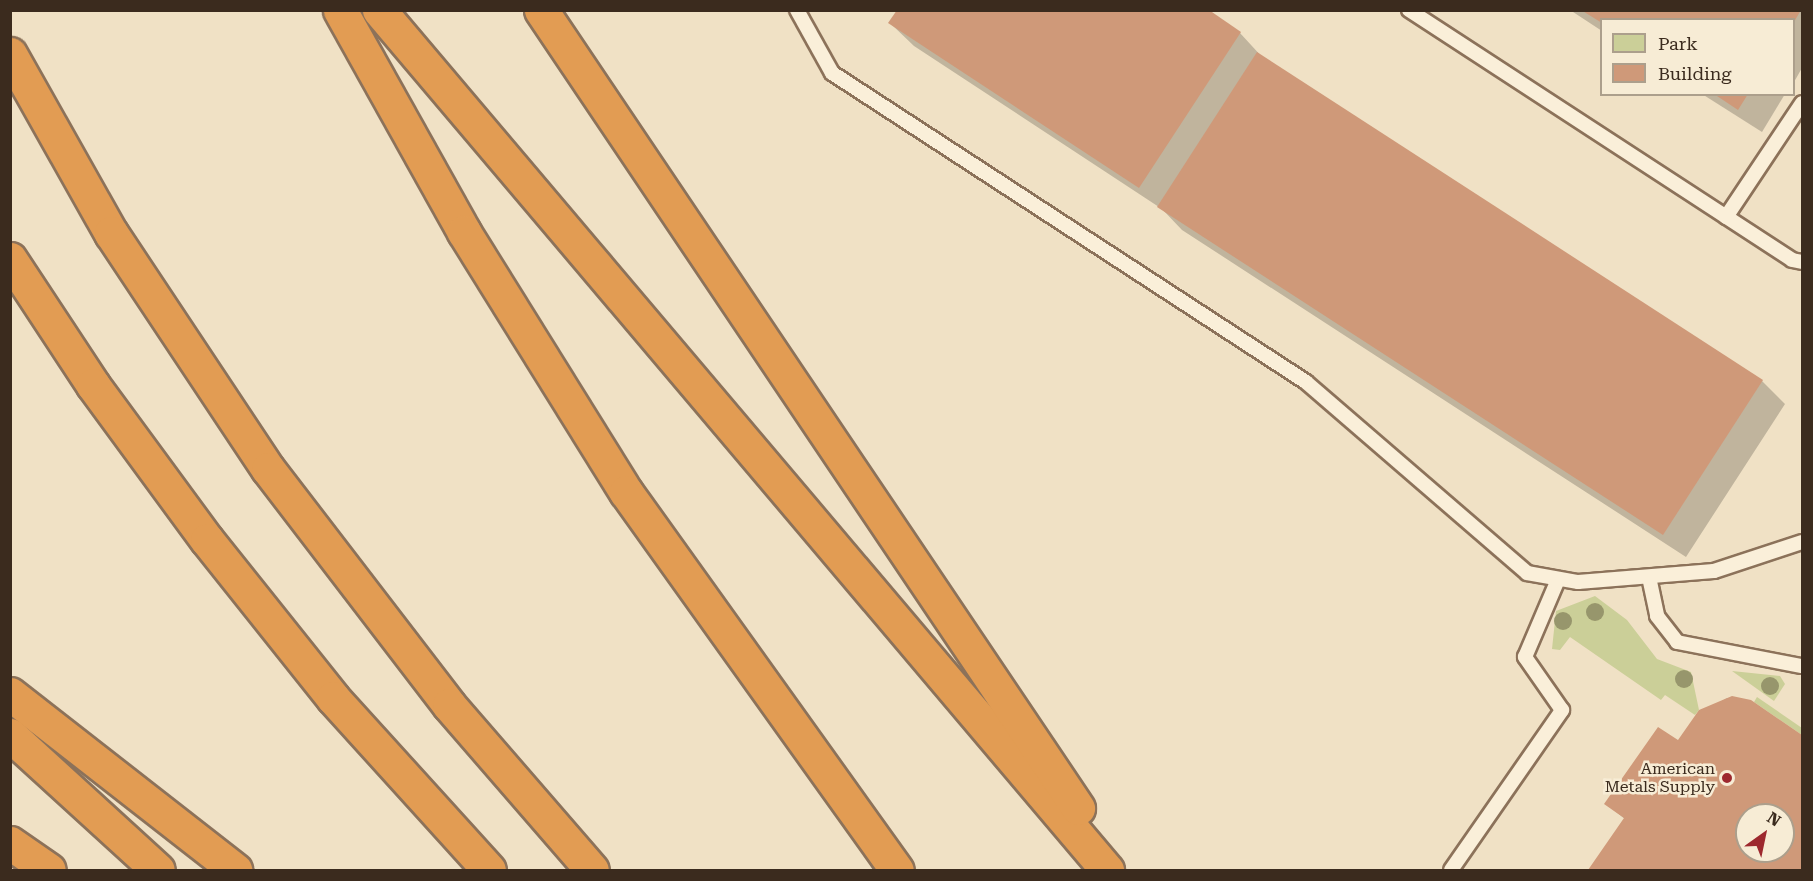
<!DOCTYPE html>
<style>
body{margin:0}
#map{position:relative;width:1813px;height:881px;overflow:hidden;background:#f0e1c5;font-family:"Roboto Serif",serif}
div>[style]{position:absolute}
.green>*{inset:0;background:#cbcf98}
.shadow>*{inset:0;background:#0003}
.building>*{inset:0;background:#cf9979}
.roads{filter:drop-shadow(2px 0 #8c725a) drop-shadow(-2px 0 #8c725a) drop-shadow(0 2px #8c725a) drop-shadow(0 -2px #8c725a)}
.service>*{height:14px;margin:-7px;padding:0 7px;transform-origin:7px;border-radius:7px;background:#faefd9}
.motorway>*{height:33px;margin:-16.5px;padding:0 16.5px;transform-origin:16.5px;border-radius:16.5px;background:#e29c53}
.trees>*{width:18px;height:18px;margin:-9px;border-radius:50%;background:#97966c}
.dots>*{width:16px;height:16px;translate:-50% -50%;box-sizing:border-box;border:3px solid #f7ecd5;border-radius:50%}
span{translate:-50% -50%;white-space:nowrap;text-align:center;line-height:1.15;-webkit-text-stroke:5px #f7ecd5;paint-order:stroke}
.poi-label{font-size:16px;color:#3b2b1e}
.right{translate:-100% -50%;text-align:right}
.frame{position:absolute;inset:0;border:12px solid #3b2b1e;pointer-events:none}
.legend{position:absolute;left:1600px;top:18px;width:195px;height:78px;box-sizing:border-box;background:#f7ecd5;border:2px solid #ac9f8c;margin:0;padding:8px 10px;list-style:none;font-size:18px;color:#3b2b1e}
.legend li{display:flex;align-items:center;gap:12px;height:30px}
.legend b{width:30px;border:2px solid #ac9f8c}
.north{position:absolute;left:1735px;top:803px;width:60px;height:60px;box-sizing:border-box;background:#f7ecd5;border:2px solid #ac9f8c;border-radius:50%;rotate:33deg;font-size:16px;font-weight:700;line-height:24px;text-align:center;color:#3b2b1e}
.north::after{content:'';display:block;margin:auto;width:21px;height:27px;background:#9d282e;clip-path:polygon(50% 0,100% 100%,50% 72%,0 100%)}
</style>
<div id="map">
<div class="green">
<div style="clip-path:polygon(1595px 596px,1627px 620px,1657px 659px,1691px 672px,1699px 710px,1695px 715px,1665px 695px,1661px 700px,1570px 637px,1560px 650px,1552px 649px,1556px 611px)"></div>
<div style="clip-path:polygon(1732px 671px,1780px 676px,1785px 684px,1774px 701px)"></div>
<div style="clip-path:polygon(1757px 697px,1802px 728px,1802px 735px,1754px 702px)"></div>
</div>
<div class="shadow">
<div style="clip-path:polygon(1570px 10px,1802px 10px,1802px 68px,1794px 82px,1794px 20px,1602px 20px,1602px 31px)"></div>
<div style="clip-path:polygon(890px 23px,1240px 33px,1263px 58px,1762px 381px,1785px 404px,1686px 557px,1182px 230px,1162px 209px,914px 46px)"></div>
<div style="clip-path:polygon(1702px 94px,1785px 94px,1762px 132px)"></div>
<div style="clip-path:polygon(evenodd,1727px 698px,1750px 701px,1802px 737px,1802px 870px,1590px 870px,1625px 819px,1606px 804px,1678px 742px,1696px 716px,1727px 698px,1747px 815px,1783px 815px,1783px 851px,1747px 851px,1747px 815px)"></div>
</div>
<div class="building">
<div style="clip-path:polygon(897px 10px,1209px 10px,1241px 32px,1139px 188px,888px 23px)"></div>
<div style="clip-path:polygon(1581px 10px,1801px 10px,1794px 22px,1602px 23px)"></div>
<div style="clip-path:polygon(1257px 52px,1763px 380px,1663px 535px,1157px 207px)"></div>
<div style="clip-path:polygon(1714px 94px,1748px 94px,1738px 110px)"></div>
<div style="clip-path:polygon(evenodd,1732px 696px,1751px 700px,1802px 735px,1802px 870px,1588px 870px,1624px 818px,1604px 804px,1658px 727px,1678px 740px,1699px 710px,1732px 696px,1747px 815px,1783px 815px,1783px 851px,1747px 851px,1747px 815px)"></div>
</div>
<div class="roads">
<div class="service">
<div style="left:797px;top:10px;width:72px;rotate:60.9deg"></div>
<div style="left:832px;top:73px;width:566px;rotate:33.1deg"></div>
<div style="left:1306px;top:382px;width:292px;rotate:40.8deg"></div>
<div style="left:1527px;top:573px;width:52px;rotate:10deg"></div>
<div style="left:1578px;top:582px;width:136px;rotate:-4.6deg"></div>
<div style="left:1714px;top:571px;width:93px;rotate:-18.2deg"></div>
<div style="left:1409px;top:10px;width:457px;rotate:33.1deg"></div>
<div style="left:1792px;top:260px;width:10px;rotate:11deg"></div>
<div style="left:1726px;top:217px;width:137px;rotate:-56.3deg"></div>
<div style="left:1649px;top:577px;width:40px;rotate:78deg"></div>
<div style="left:1657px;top:616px;width:33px;rotate:52deg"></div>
<div style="left:1677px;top:642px;width:127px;rotate:10.9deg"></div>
<div style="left:1451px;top:870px;width:195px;rotate:-55.2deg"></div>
<div style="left:1562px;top:710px;width:65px;rotate:-124.9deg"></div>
<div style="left:1525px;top:657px;width:82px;rotate:-66.9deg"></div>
</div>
<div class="motorway">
<div style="left:340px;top:10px;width:254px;rotate:60.8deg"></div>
<div style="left:464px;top:232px;width:306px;rotate:58.1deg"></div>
<div style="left:626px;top:492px;width:465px;rotate:54.4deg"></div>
<div style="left:379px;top:10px;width:1127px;rotate:49.75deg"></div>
<div style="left:541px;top:10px;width:962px;rotate:56.06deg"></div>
<div style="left:10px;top:54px;width:206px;rotate:60.6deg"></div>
<div style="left:111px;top:233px;width:283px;rotate:56.4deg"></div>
<div style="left:268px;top:469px;width:297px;rotate:52.5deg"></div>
<div style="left:449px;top:705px;width:218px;rotate:49.1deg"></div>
<div style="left:10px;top:259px;width:151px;rotate:56.6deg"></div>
<div style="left:93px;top:385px;width:192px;rotate:53.7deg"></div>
<div style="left:207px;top:540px;width:202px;rotate:51.4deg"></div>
<div style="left:333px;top:698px;width:232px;rotate:47.8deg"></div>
<div style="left:10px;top:694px;width:286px;rotate:38deg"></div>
<div style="left:10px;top:735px;width:200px;rotate:42.4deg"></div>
<div style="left:10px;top:843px;width:47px;rotate:34.7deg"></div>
</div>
</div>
<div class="trees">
<div style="left:1595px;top:612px"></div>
<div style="left:1563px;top:621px"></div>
<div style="left:1684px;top:679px"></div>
<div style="left:1770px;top:686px"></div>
</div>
<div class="dots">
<div style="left:1727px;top:778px;background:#9d282e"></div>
</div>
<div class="poi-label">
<span class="right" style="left:1715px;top:778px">American<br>Metals Supply</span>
</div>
<div class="frame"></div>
<ul class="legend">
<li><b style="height:16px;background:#cbcf98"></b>Park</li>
<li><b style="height:16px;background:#cf9979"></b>Building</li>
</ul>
<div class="north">N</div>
</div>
